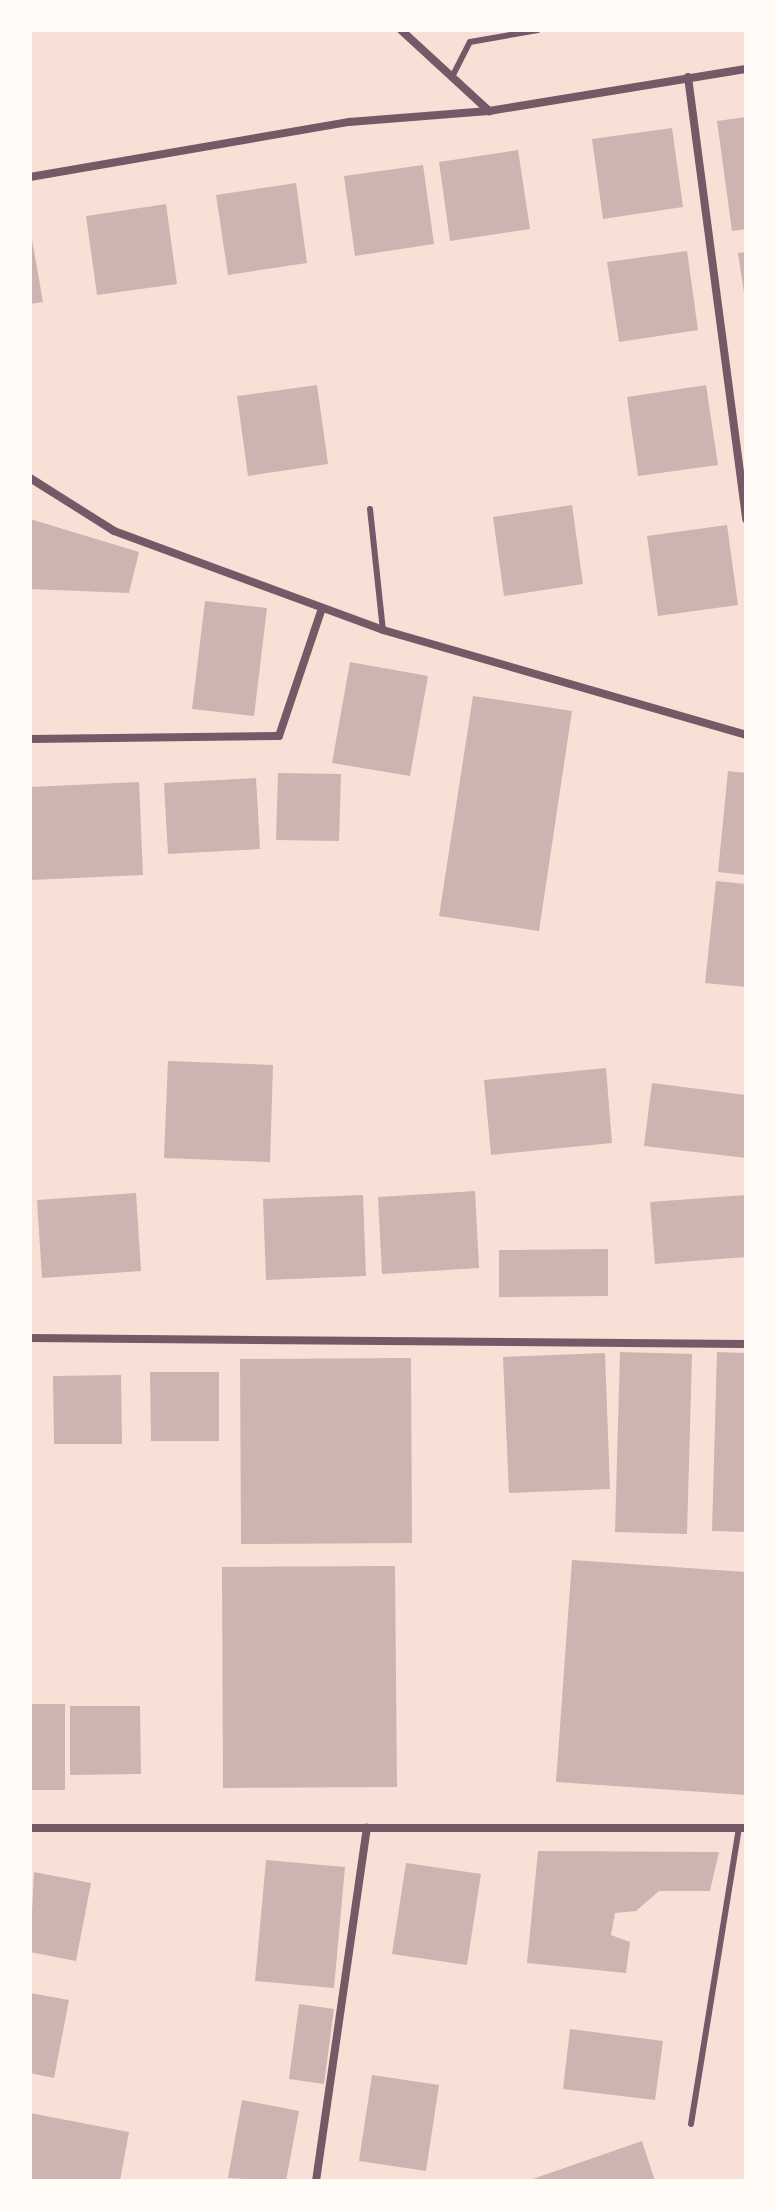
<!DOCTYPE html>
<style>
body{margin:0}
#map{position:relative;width:776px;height:2211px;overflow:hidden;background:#f7e1d7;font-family:"Noto Serif",serif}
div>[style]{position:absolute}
.building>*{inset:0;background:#ccb4b1}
.service>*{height:6px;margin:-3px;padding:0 3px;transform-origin:3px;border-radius:3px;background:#755966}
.minor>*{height:8px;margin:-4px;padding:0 4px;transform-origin:4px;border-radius:4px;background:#755966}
span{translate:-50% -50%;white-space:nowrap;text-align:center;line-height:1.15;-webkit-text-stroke:8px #fffaf5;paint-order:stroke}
.frame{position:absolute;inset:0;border:32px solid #fffaf5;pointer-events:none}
</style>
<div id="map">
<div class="building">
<div style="clip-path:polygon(746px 117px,746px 229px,732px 231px,717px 121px)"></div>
<div style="clip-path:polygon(672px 128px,683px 207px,603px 219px,592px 139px)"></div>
<div style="clip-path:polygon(518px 150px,530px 229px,450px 241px,439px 162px)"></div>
<div style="clip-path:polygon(423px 165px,434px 244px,355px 256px,344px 176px)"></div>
<div style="clip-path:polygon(296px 183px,307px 263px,228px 275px,216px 195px)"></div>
<div style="clip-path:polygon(166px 204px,177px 284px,97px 295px,86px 216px)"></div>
<div style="clip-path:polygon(30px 228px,43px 302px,30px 304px)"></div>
<div style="clip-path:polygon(687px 251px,698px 330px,619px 342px,607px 262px)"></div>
<div style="clip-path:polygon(746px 252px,746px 292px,744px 293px,738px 253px)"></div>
<div style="clip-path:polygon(317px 385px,328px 464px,248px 476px,237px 396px)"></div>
<div style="clip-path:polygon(706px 385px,718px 465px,638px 476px,627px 397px)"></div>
<div style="clip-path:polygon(572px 505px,583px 584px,504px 596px,493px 517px)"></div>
<div style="clip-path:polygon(30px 519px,139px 552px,129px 593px,30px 589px)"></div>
<div style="clip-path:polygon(727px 525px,738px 605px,658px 616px,647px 536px)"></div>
<div style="clip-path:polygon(205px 601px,267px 608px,254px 716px,192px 709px)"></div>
<div style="clip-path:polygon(350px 662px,428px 676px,410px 776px,332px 763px)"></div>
<div style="clip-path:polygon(473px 696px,572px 711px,539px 931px,439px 916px)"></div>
<div style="clip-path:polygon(728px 771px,746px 773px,746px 875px,718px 872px)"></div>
<div style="clip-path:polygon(278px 773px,341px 774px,339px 841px,276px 840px)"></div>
<div style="clip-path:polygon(256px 778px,260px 849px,168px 854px,164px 783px)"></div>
<div style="clip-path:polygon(139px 782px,143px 875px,30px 880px,30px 787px)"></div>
<div style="clip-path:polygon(716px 881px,746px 884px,746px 987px,705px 983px)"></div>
<div style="clip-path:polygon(168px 1061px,273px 1065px,270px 1162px,164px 1158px)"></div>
<div style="clip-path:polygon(606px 1068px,612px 1143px,491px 1155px,484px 1080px)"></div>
<div style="clip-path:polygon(652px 1083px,746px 1095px,746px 1158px,644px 1146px)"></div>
<div style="clip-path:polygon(475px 1191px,479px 1268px,382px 1274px,378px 1197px)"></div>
<div style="clip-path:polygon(136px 1193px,141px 1271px,42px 1278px,37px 1200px)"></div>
<div style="clip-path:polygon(363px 1195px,366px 1276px,266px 1280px,263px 1199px)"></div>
<div style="clip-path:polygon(746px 1195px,746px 1257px,655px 1264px,650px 1202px)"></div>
<div style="clip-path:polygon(608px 1249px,608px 1296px,499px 1297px,499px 1250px)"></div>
<div style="clip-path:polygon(620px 1352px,692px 1354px,687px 1534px,615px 1532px)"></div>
<div style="clip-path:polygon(717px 1352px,746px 1353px,746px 1532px,712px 1531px)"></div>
<div style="clip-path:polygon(605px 1353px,610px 1489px,509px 1493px,503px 1357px)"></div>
<div style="clip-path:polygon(411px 1358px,412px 1543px,241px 1544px,240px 1359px)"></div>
<div style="clip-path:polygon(150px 1372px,219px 1372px,219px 1441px,151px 1441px)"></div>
<div style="clip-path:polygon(121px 1375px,122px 1444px,54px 1444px,53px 1376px)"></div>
<div style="clip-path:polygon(572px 1560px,746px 1572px,746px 1795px,556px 1782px)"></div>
<div style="clip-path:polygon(395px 1566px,397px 1787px,223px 1788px,222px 1567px)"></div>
<div style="clip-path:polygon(30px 1704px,65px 1704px,65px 1790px,30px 1790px)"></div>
<div style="clip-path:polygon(70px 1706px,140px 1706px,141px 1774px,70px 1775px)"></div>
<div style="clip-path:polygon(538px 1851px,719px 1852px,710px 1891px,659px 1891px,636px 1911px,615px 1913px,611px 1935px,630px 1942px,626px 1973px,527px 1963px)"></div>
<div style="clip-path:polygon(266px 1860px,345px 1867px,334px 1988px,255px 1981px)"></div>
<div style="clip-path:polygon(406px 1863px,481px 1874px,467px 1965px,392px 1954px)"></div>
<div style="clip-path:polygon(34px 1872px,91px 1883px,76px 1961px,30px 1952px)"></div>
<div style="clip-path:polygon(30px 1993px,69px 2000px,54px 2078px,30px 2073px)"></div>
<div style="clip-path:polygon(299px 2004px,334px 2009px,324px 2084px,289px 2079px)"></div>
<div style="clip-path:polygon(570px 2029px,663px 2041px,655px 2100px,563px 2089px)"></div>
<div style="clip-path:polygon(372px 2075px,439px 2085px,426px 2171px,359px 2161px)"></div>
<div style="clip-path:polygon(242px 2100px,299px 2111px,286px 2181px,228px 2178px)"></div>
<div style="clip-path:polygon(30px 2113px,129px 2132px,120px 2181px,30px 2181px)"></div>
<div style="clip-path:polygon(642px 2141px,655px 2181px,527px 2181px)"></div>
</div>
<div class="service">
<div style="left:452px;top:77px;width:39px;rotate:-63deg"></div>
<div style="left:470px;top:42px;width:69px;rotate:-10deg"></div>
<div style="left:370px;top:509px;width:122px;rotate:83.9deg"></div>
<div style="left:691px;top:2124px;width:300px;rotate:-80.8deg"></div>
</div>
<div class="minor">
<div style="left:401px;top:30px;width:120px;rotate:42.6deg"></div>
<div style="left:688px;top:77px;width:446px;rotate:82.5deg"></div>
<div style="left:30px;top:177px;width:324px;rotate:-9.8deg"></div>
<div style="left:349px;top:122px;width:140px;rotate:-4.5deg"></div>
<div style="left:489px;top:111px;width:260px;rotate:-9.3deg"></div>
<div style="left:30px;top:478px;width:99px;rotate:32.2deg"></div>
<div style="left:114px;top:531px;width:287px;rotate:20.2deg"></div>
<div style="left:383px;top:630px;width:378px;rotate:16.1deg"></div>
<div style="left:30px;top:739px;width:249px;rotate:-0.7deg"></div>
<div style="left:279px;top:736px;width:135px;rotate:-71.4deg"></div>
<div style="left:30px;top:1338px;width:716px;rotate:0.48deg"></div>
<div style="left:30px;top:1828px;width:716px"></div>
<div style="left:316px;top:2181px;width:357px;rotate:-81.8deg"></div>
</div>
<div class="frame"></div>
</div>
